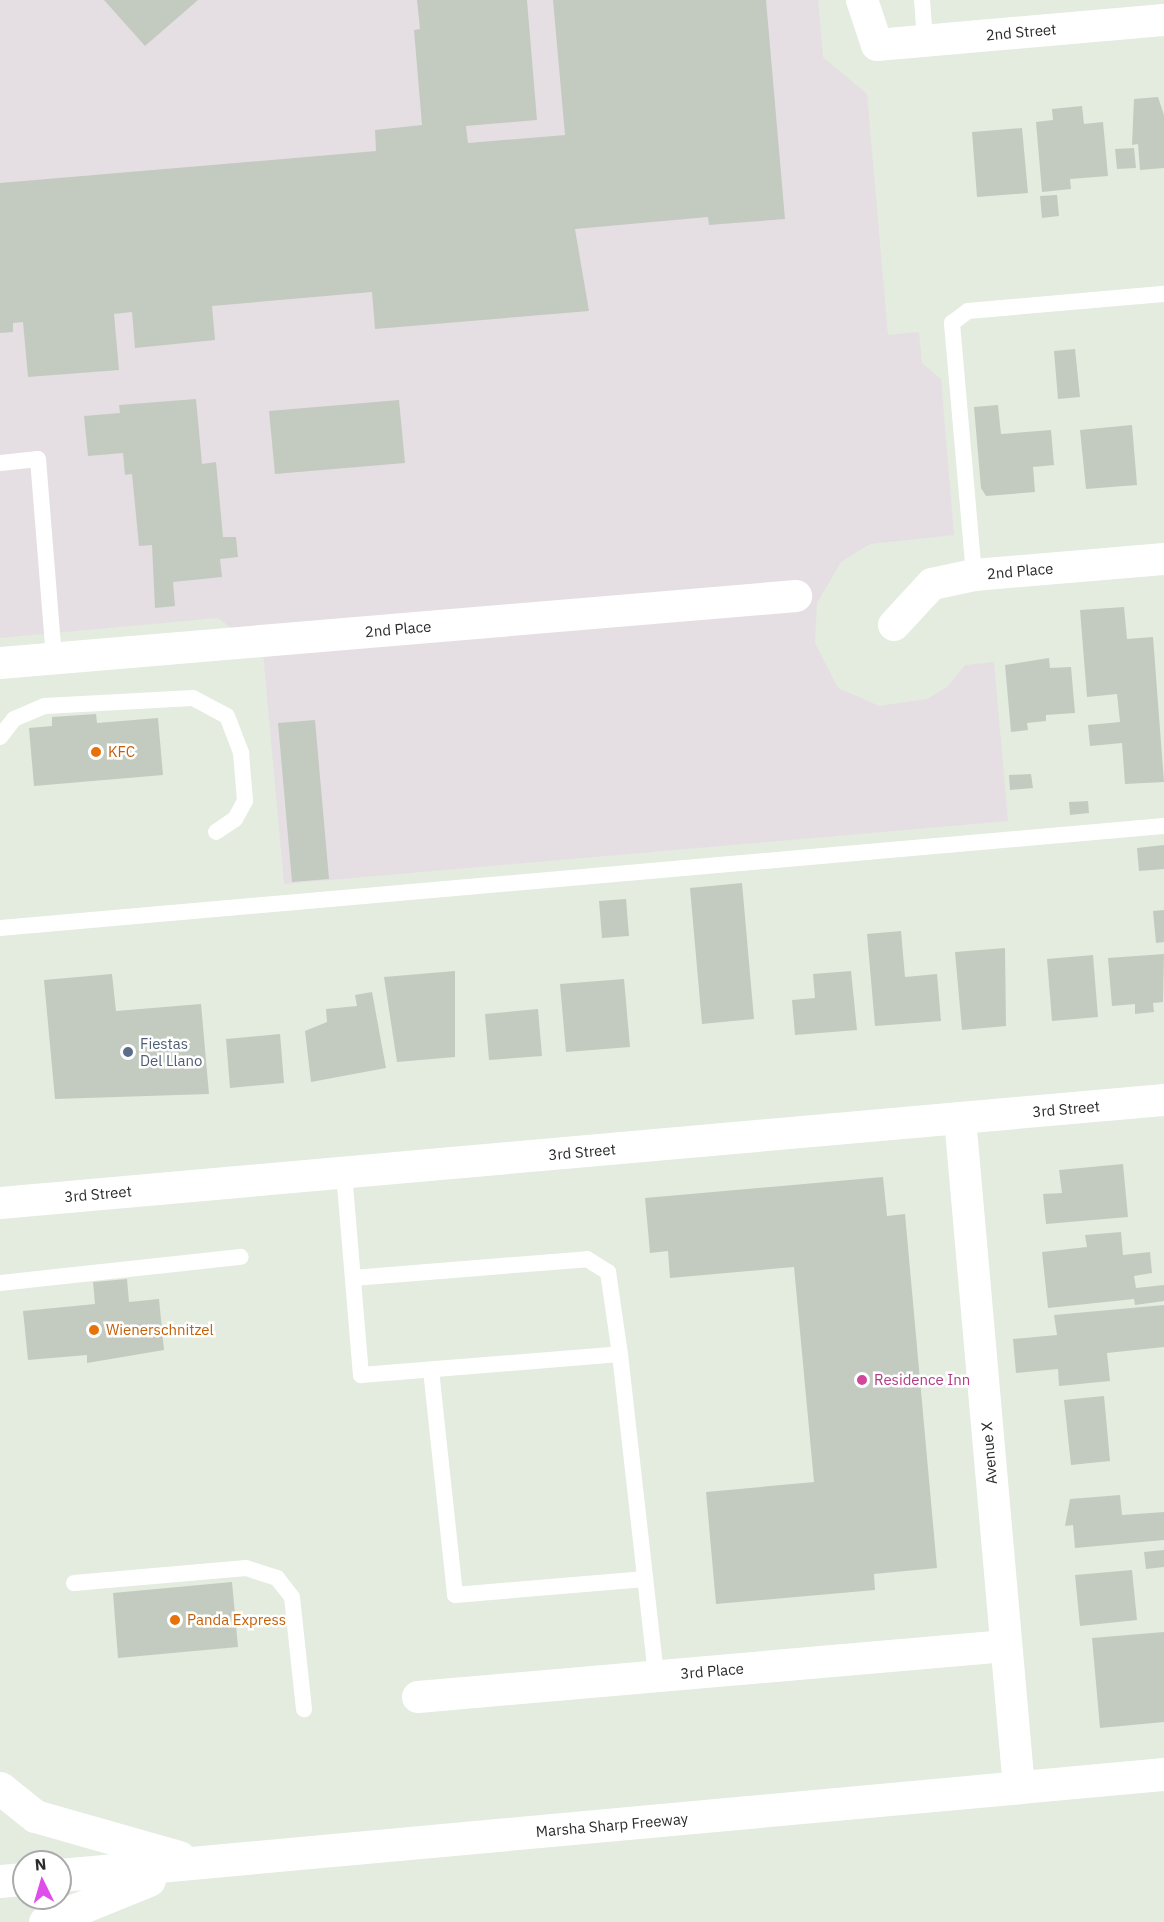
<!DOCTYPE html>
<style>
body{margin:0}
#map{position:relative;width:1164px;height:1922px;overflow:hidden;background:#e3ecdf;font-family:"IBM Plex Sans",sans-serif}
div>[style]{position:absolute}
.industrial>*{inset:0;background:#e5dfe3}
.building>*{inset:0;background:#c3cbc1}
.lane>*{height:16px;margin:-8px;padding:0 8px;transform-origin:8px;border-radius:8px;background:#fff}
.street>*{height:32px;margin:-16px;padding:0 16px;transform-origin:16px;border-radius:16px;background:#fff}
.secondary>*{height:33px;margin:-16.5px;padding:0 16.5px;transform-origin:16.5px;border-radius:16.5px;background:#fff}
.dots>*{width:16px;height:16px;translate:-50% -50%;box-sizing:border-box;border:3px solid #fff;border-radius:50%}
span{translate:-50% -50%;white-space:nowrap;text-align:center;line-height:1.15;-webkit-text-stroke:5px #fff;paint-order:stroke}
.street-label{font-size:15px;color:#2b2b2b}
.food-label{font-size:15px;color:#c56008}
.left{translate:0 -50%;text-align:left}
.service-label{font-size:15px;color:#4e5e75}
.hotel-label{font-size:15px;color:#b23c85}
.north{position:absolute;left:12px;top:1850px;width:60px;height:60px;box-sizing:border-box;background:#fff;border:2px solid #aaa;border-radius:50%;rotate:355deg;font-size:16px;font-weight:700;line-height:24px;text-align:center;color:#2b2b2b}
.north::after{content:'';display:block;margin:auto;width:21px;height:27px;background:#df4dea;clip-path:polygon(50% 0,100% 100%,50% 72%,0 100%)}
</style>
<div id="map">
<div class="industrial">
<div style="clip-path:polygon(0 0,818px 0,823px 57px,867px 94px,888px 335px,919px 332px,922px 363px,941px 379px,954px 535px,870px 544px,841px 562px,817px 603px,815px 643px,838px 688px,879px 706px,927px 699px,947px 687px,965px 665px,994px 662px,1008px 821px,284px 884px,263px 652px,218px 618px,0 638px)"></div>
</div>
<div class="building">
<div style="clip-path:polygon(104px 0,198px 0,145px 46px)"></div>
<div style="clip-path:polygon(417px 0,527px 0,537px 120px,466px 126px,468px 143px,565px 135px,553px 0,766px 0,785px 219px,709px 225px,708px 217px,575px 229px,589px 311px,375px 329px,372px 292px,212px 306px,215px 340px,135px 348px,132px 312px,114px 314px,119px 370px,28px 377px,23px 322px,13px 323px,13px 332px,0 333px,0 183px,376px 151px,375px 130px,422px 125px,414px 30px,420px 29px)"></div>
<div style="clip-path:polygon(1158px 97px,1164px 115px,1164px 168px,1140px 170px,1138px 144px,1132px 145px,1134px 99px)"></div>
<div style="clip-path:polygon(1082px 106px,1084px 124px,1103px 122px,1108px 176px,1070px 179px,1071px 189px,1042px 192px,1036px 122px,1053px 120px,1052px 109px)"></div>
<div style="clip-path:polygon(1022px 128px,1028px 193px,977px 197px,972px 132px)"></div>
<div style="clip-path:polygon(1134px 148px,1136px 168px,1117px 169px,1115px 149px)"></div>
<div style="clip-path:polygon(1057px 195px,1059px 216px,1042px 218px,1040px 196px)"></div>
<div style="clip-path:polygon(1075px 349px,1080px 397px,1058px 399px,1054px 351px)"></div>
<div style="clip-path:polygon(196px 399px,202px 464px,216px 462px,223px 537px,236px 537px,238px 557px,220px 559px,222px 577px,173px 582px,175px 606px,155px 608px,152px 545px,139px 546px,132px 474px,125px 475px,123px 453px,88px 456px,84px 416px,120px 413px,119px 405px)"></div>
<div style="clip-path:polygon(399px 400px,405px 463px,275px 474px,269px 411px)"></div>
<div style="clip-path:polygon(998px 405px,1001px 434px,1051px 430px,1054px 465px,1033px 467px,1035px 492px,986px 496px,981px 488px,974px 407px)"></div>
<div style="clip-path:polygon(1132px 425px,1137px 485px,1086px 489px,1080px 430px)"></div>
<div style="clip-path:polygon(1124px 607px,1127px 639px,1153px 637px,1164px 782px,1125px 784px,1122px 743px,1090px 746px,1088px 725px,1120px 722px,1117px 694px,1087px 697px,1080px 610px)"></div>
<div style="clip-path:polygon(1049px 658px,1050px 668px,1071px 667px,1075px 713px,1046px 715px,1046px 721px,1027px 723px,1028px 730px,1011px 732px,1005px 665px)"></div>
<div style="clip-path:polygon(96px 714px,97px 723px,158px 718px,163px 775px,34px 786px,29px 728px,52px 726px,52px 717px)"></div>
<div style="clip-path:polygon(315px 720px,329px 879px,292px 882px,278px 723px)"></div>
<div style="clip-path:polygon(1031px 774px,1033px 788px,1010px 790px,1009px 775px)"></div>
<div style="clip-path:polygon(1088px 801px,1089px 813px,1070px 815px,1069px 802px)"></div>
<div style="clip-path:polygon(1164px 845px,1164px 869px,1139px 871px,1137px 848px)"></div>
<div style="clip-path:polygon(742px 883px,754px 1019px,702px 1024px,690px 888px)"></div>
<div style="clip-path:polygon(626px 899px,629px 936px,602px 938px,599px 901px)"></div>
<div style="clip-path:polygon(1164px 910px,1164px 942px,1156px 943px,1153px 911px)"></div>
<div style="clip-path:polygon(901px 931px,905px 977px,937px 974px,941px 1021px,875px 1026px,867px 934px)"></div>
<div style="clip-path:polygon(1005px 948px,1006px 1026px,962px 1030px,955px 952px)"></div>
<div style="clip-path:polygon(1164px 954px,1163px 1002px,1153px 1003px,1154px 1012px,1135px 1014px,1135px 1004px,1112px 1006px,1108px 958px)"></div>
<div style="clip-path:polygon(1093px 955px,1098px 1017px,1052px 1021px,1047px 959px)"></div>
<div style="clip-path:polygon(455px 971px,455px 1057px,397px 1062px,384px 977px)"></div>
<div style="clip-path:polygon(851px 971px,857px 1030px,795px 1035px,792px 1000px,815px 998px,813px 974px)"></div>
<div style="clip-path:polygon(112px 974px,116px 1011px,201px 1004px,209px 1094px,55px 1099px,44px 980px)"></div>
<div style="clip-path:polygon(624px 979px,630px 1047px,566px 1052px,560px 984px)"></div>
<div style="clip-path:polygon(372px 992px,386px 1068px,311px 1082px,305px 1031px,327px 1022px,326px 1009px,357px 1006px,355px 995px)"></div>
<div style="clip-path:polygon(538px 1009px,542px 1056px,489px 1060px,485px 1014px)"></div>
<div style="clip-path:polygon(280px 1034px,284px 1083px,230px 1088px,226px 1039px)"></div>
<div style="clip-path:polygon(1123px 1164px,1128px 1217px,1046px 1224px,1043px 1194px,1062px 1193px,1059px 1170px)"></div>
<div style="clip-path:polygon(883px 1177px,887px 1216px,905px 1214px,937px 1568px,874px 1574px,875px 1590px,716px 1604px,706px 1492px,814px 1482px,794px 1267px,670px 1278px,668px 1251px,650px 1253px,645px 1198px)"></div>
<div style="clip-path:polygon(1121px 1232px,1123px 1255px,1150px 1252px,1152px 1273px,1134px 1276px,1136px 1288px,1164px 1285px,1164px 1301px,1135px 1305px,1134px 1299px,1048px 1308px,1042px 1252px,1087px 1247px,1085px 1235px)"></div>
<div style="clip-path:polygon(127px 1279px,129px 1302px,159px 1299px,164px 1350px,87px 1363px,87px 1355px,28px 1360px,23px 1311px,95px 1304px,93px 1282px)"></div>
<div style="clip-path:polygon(1164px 1305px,1164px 1347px,1107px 1353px,1110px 1381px,1059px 1386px,1058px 1369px,1016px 1373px,1013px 1339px,1057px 1335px,1054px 1315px)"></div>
<div style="clip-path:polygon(1104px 1396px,1110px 1461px,1071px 1465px,1064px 1400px)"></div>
<div style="clip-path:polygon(1120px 1495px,1122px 1515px,1164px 1512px,1164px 1540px,1075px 1548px,1073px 1525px,1065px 1526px,1070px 1499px)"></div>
<div style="clip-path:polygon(1164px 1550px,1164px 1567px,1146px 1569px,1144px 1552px)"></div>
<div style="clip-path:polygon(1132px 1570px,1137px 1620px,1080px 1626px,1075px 1575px)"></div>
<div style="clip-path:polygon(232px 1582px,238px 1647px,118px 1658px,113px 1593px)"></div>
<div style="clip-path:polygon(1164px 1632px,1164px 1722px,1100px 1728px,1092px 1638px)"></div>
</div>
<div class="lane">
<div style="left:922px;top:0;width:40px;rotate:85.7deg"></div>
<div style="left:0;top:463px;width:38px;rotate:-6deg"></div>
<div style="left:38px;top:459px;width:200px;rotate:85.4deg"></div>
<div style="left:974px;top:575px;width:253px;rotate:-95deg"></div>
<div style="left:952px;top:323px;width:20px;rotate:-37deg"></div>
<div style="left:968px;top:311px;width:197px;rotate:-5deg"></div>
<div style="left:0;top:737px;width:23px;rotate:-52deg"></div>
<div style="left:14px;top:719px;width:34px;rotate:-23deg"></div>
<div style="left:45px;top:706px;width:148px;rotate:-3.1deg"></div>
<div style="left:193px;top:698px;width:38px;rotate:28deg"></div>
<div style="left:227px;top:716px;width:40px;rotate:69deg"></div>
<div style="left:241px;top:753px;width:48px;rotate:85.2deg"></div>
<div style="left:245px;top:801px;width:21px;rotate:119deg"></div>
<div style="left:235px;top:819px;width:23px;rotate:146deg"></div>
<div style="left:0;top:928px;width:1168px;rotate:-5.01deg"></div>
<div style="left:344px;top:1173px;width:203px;rotate:85.2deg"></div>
<div style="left:361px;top:1375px;width:260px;rotate:-4.6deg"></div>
<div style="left:620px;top:1354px;width:324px;rotate:83.6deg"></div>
<div style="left:353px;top:1278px;width:235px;rotate:-4.6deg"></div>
<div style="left:587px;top:1259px;width:25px;rotate:32deg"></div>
<div style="left:608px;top:1272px;width:83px;rotate:81.7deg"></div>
<div style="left:0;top:1283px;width:242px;rotate:-6.2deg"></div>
<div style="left:431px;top:1370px;width:226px;rotate:83.9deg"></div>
<div style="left:455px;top:1595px;width:191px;rotate:-4.8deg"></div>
<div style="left:74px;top:1583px;width:173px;rotate:-5deg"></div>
<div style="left:246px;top:1568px;width:33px;rotate:18deg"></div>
<div style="left:277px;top:1578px;width:24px;rotate:52deg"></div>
<div style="left:292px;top:1597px;width:113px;rotate:83.9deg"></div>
</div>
<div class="street">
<div style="left:862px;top:0;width:47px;rotate:71.6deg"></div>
<div style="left:877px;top:45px;width:288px;rotate:-5deg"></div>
<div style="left:894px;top:625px;width:56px;rotate:-47.2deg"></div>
<div style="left:932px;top:584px;width:43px;rotate:-12.1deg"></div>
<div style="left:974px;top:575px;width:191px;rotate:-4.8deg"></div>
<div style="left:0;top:663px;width:799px;rotate:-4.81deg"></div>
<div style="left:960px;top:1118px;width:673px;rotate:84.97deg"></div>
<div style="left:0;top:1203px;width:1169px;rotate:-5.06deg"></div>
<div style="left:418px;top:1697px;width:590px;rotate:-4.96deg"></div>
</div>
<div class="secondary">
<div style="left:0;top:1788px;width:45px;rotate:38.7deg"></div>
<div style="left:35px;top:1816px;width:150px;rotate:15.9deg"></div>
<div style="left:60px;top:1875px;width:1109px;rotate:-5.23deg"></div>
<div style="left:0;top:1881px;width:24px;rotate:-5deg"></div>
<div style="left:45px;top:1922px;width:112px;rotate:-22deg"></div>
</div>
<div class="dots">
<div style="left:96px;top:752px;background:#e8710a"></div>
<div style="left:128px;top:1052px;background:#5c6f8a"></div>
<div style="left:94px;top:1330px;background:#e8710a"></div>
<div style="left:862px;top:1380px;background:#d1479c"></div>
<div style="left:175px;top:1620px;background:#e8710a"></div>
</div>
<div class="street-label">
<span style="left:1021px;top:32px;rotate:-5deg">2nd Street</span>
<span style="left:1020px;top:571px;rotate:-5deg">2nd Place</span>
<span style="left:398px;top:629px;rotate:-5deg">2nd Place</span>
<span style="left:1066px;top:1109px;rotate:-5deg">3rd Street</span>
<span style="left:582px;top:1152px;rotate:-5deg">3rd Street</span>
<span style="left:98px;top:1194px;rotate:-5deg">3rd Street</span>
<span style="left:989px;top:1453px;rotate:-95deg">Avenue X</span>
<span style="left:712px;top:1671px;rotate:-5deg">3rd Place</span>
<span style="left:612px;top:1825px;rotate:-5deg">Marsha Sharp Freeway</span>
</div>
<div class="food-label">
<span class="left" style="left:108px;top:752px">KFC</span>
<span class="left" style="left:106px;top:1330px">Wienerschnitzel</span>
<span class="left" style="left:187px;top:1620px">Panda Express</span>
</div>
<div class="service-label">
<span class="left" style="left:140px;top:1052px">Fiestas<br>Del Llano</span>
</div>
<div class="hotel-label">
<span class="left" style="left:874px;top:1380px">Residence Inn</span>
</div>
<div class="north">N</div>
</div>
